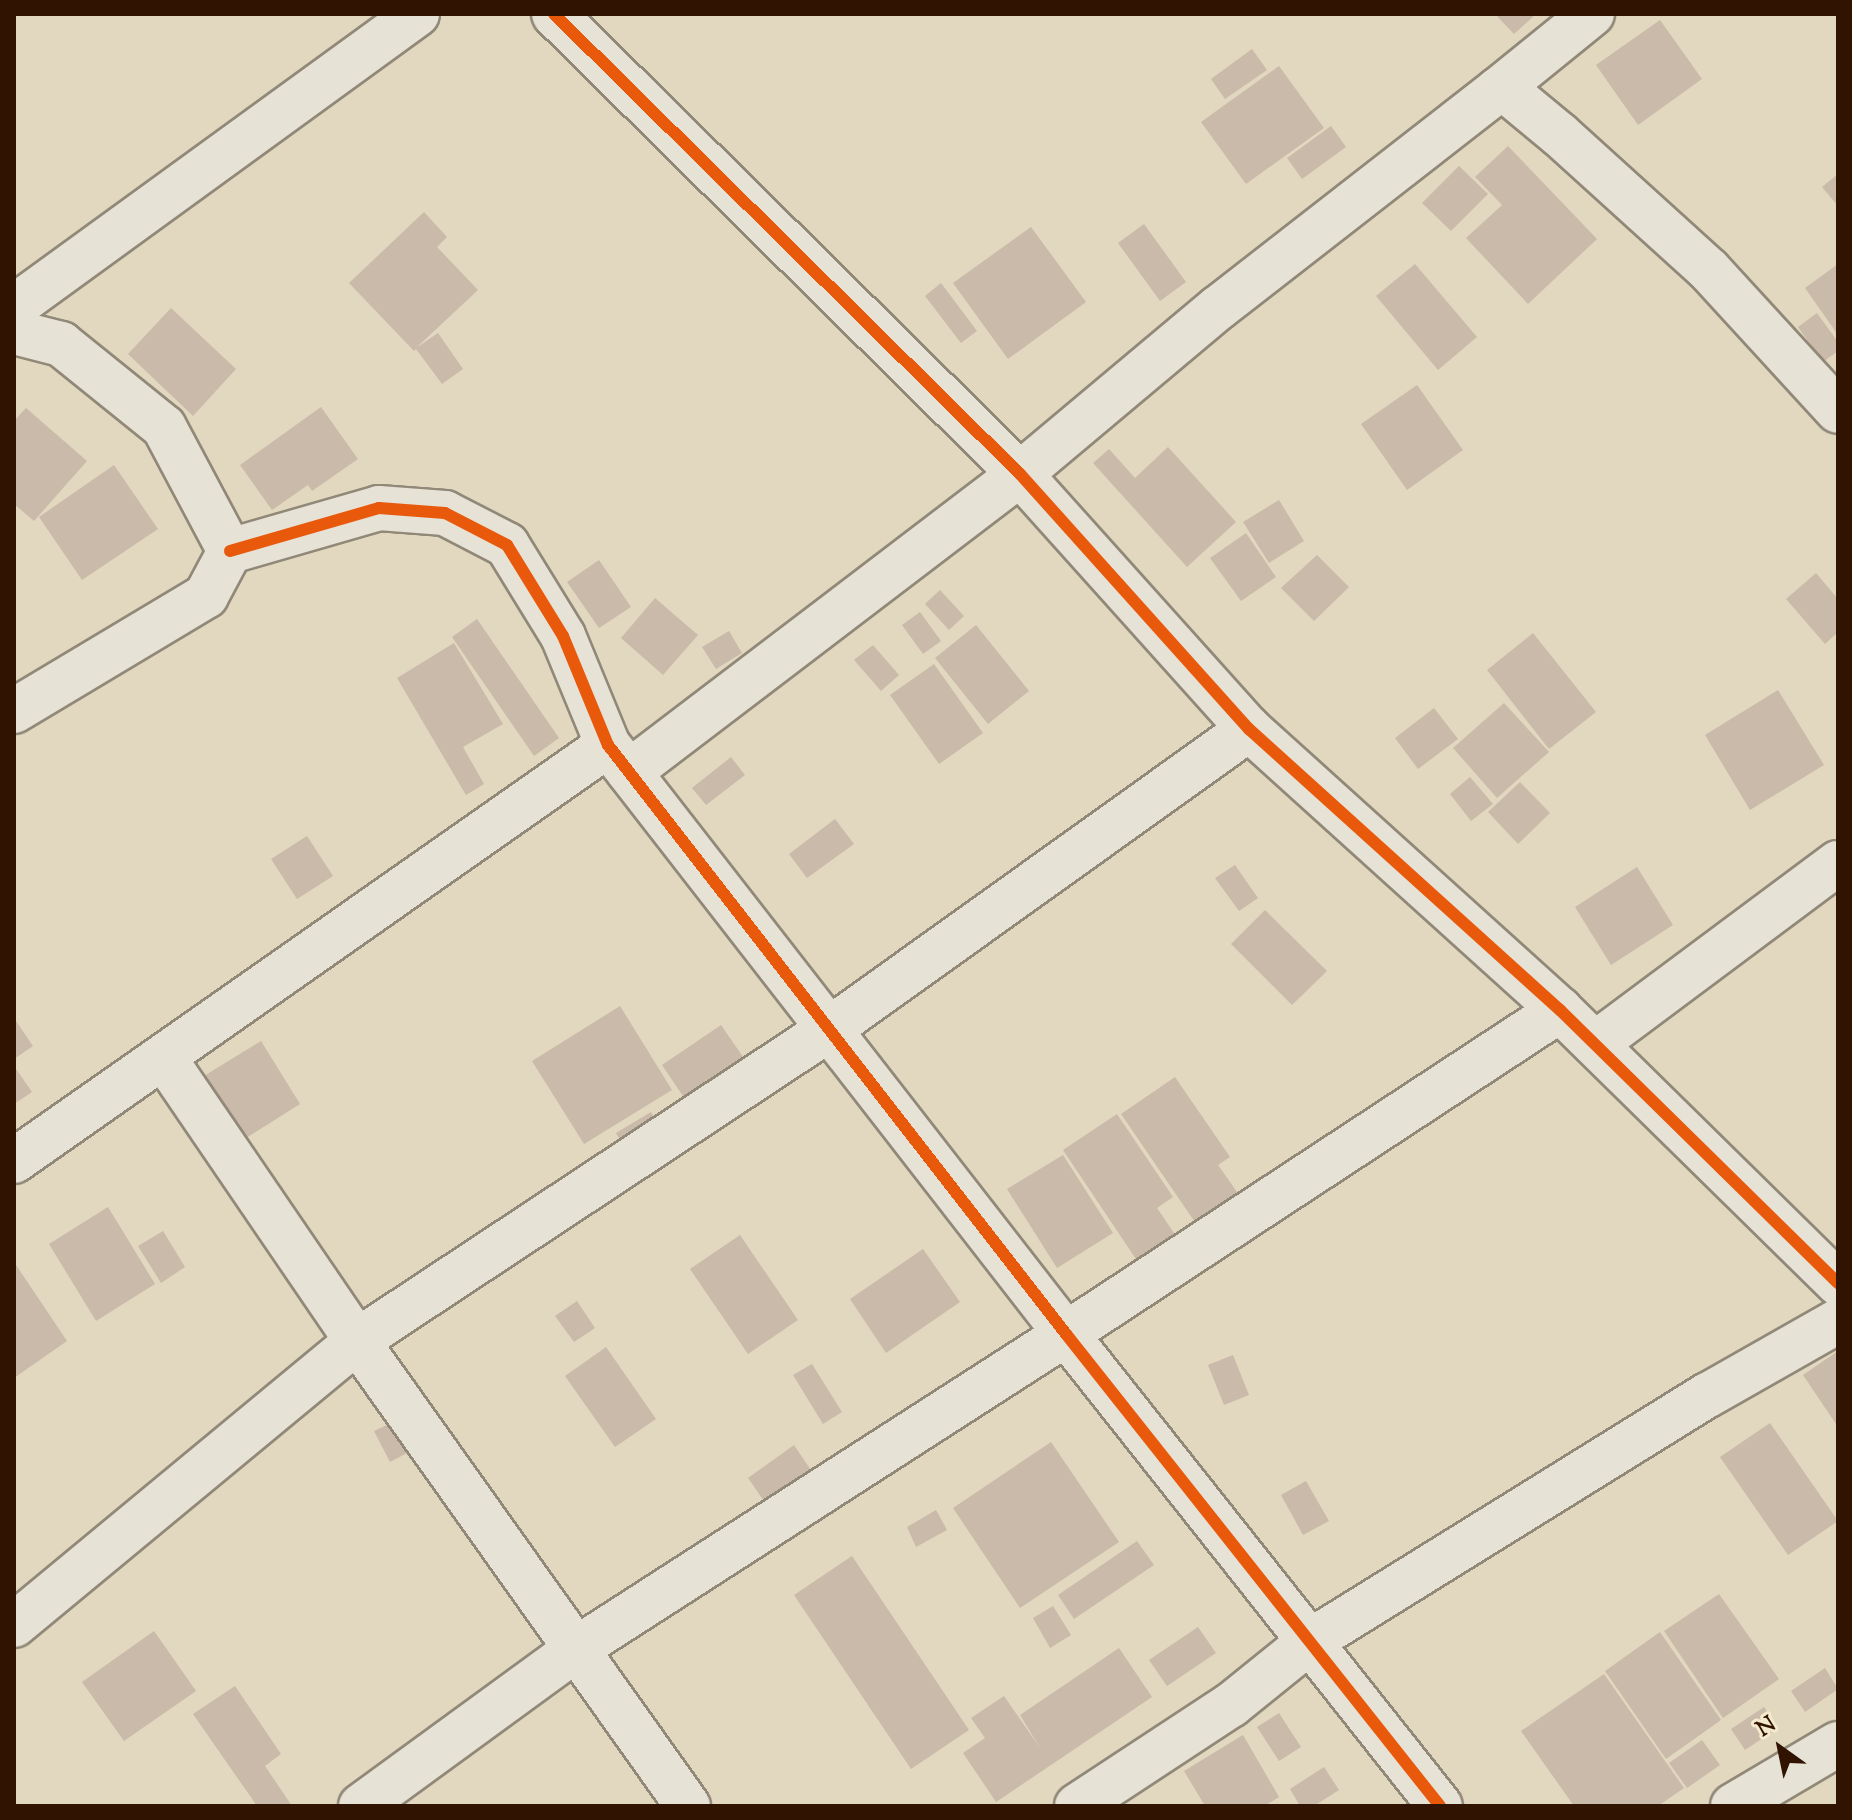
<!DOCTYPE html>
<style>
body{margin:0}
#map{position:relative;width:1852px;height:1820px;overflow:hidden;background:#e1d8bf;font-family:"Sorts Mill Goudy",serif}
div>[style]{position:absolute}
.building>*{inset:0;background:#cabaa9}
.roads{filter:drop-shadow(2px 0 #918878) drop-shadow(-2px 0 #918878) drop-shadow(0 2px #918878) drop-shadow(0 -2px #918878)}
.minor>*{height:44px;margin:-22px;padding:0 22px;transform-origin:22px;border-radius:22px;background:#e6e2d6}
.cycleway>*{height:12px;margin:-6px;padding:0 6px;transform-origin:6px;border-radius:6px;background:#e8590c}
span{translate:-50% -50%;white-space:nowrap;text-align:center;line-height:1.15;-webkit-text-stroke:6px #f4eacd;paint-order:stroke}
.frame{position:absolute;inset:0;border:16px solid #301300;pointer-events:none}
.north{position:absolute;left:1740px;top:1708px;width:80px;height:80px;-webkit-text-stroke:6px #f4eacd;paint-order:stroke;rotate:327deg;font-size:22px;font-weight:700;line-height:32px;text-align:center;color:#301300}
.north::after{content:'';display:block;margin:auto;width:28px;height:36px;background:#301300;clip-path:polygon(50% 0,100% 100%,50% 72%,0 100%)}
</style>
<div id="map">
<div class="building">
<div style="clip-path:polygon(1495px 14px,1536px 14px,1514px 34px)"></div>
<div style="clip-path:polygon(1660px 20px,1702px 79px,1638px 125px,1596px 65px)"></div>
<div style="clip-path:polygon(1252px 49px,1267px 70px,1225px 99px,1211px 79px)"></div>
<div style="clip-path:polygon(1279px 66px,1324px 128px,1246px 184px,1201px 122px)"></div>
<div style="clip-path:polygon(1331px 126px,1346px 147px,1302px 179px,1287px 158px)"></div>
<div style="clip-path:polygon(1508px 146px,1597px 239px,1528px 304px,1466px 238px,1502px 205px,1475px 177px)"></div>
<div style="clip-path:polygon(1459px 166px,1488px 194px,1451px 231px,1422px 203px)"></div>
<div style="clip-path:polygon(1838px 174px,1838px 206px,1822px 187px)"></div>
<div style="clip-path:polygon(424px 212px,447px 237px,437px 247px,478px 290px,416px 348px,438px 333px,463px 369px,442px 384px,416px 349px,414px 351px,349px 283px)"></div>
<div style="clip-path:polygon(1144px 224px,1186px 282px,1160px 301px,1118px 243px)"></div>
<div style="clip-path:polygon(1031px 227px,1086px 302px,1008px 359px,953px 283px)"></div>
<div style="clip-path:polygon(1415px 264px,1477px 337px,1438px 370px,1376px 296px)"></div>
<div style="clip-path:polygon(1838px 264px,1838px 335px,1805px 288px)"></div>
<div style="clip-path:polygon(941px 283px,977px 331px,961px 343px,925px 296px)"></div>
<div style="clip-path:polygon(171px 308px,236px 369px,193px 416px,128px 354px)"></div>
<div style="clip-path:polygon(1817px 313px,1838px 342px,1838px 351px,1823px 362px,1798px 327px)"></div>
<div style="clip-path:polygon(1417px 385px,1463px 450px,1407px 490px,1361px 424px)"></div>
<div style="clip-path:polygon(321px 407px,358px 459px,312px 491px,308px 485px,272px 510px,240px 465px)"></div>
<div style="clip-path:polygon(26px 408px,87px 461px,34px 521px,14px 504px,14px 421px)"></div>
<div style="clip-path:polygon(1168px 447px,1236px 522px,1187px 567px,1093px 463px,1109px 449px,1135px 478px)"></div>
<div style="clip-path:polygon(114px 465px,158px 529px,82px 580px,39px 517px)"></div>
<div style="clip-path:polygon(1279px 500px,1304px 541px,1269px 563px,1243px 522px)"></div>
<div style="clip-path:polygon(1246px 533px,1276px 577px,1241px 601px,1210px 558px)"></div>
<div style="clip-path:polygon(1317px 555px,1349px 587px,1314px 621px,1281px 588px)"></div>
<div style="clip-path:polygon(599px 560px,631px 607px,599px 628px,567px 582px)"></div>
<div style="clip-path:polygon(1816px 573px,1838px 599px,1838px 632px,1825px 644px,1786px 599px)"></div>
<div style="clip-path:polygon(940px 590px,964px 616px,949px 630px,925px 604px)"></div>
<div style="clip-path:polygon(655px 598px,698px 635px,663px 675px,621px 638px)"></div>
<div style="clip-path:polygon(920px 612px,941px 641px,923px 654px,902px 625px)"></div>
<div style="clip-path:polygon(477px 619px,559px 738px,534px 756px,452px 637px)"></div>
<div style="clip-path:polygon(976px 625px,1029px 691px,988px 724px,935px 658px)"></div>
<div style="clip-path:polygon(729px 631px,742px 653px,716px 669px,702px 647px)"></div>
<div style="clip-path:polygon(1533px 633px,1596px 712px,1549px 749px,1487px 670px)"></div>
<div style="clip-path:polygon(454px 643px,503px 724px,463px 747px,484px 784px,466px 795px,397px 678px)"></div>
<div style="clip-path:polygon(873px 645px,899px 675px,881px 691px,854px 660px)"></div>
<div style="clip-path:polygon(934px 664px,983px 733px,939px 764px,890px 695px)"></div>
<div style="clip-path:polygon(1778px 690px,1824px 765px,1750px 810px,1705px 735px)"></div>
<div style="clip-path:polygon(1504px 703px,1549px 752px,1497px 798px,1453px 748px)"></div>
<div style="clip-path:polygon(1434px 708px,1458px 739px,1418px 769px,1395px 738px)"></div>
<div style="clip-path:polygon(731px 757px,745px 775px,706px 805px,692px 788px)"></div>
<div style="clip-path:polygon(1470px 777px,1493px 804px,1471px 821px,1450px 794px)"></div>
<div style="clip-path:polygon(1520px 782px,1550px 813px,1518px 844px,1488px 812px)"></div>
<div style="clip-path:polygon(835px 819px,854px 844px,807px 878px,789px 854px)"></div>
<div style="clip-path:polygon(307px 836px,333px 876px,297px 899px,271px 859px)"></div>
<div style="clip-path:polygon(1235px 865px,1258px 898px,1239px 911px,1215px 878px)"></div>
<div style="clip-path:polygon(1637px 867px,1673px 925px,1611px 965px,1575px 907px)"></div>
<div style="clip-path:polygon(1265px 910px,1327px 971px,1292px 1005px,1231px 944px)"></div>
<div style="clip-path:polygon(620px 1006px,672px 1090px,584px 1144px,532px 1061px)"></div>
<div style="clip-path:polygon(16px 1021px,33px 1046px,14px 1059px,14px 1023px)"></div>
<div style="clip-path:polygon(721px 1025px,761px 1083px,702px 1124px,662px 1065px)"></div>
<div style="clip-path:polygon(261px 1041px,300px 1104px,243px 1140px,173px 1095px)"></div>
<div style="clip-path:polygon(14px 1066px,32px 1092px,14px 1104px)"></div>
<div style="clip-path:polygon(1175px 1077px,1230px 1157px,1218px 1165px,1242px 1199px,1199px 1228px,1121px 1114px)"></div>
<div style="clip-path:polygon(651px 1112px,670px 1144px,635px 1165px,616px 1133px)"></div>
<div style="clip-path:polygon(1117px 1114px,1173px 1197px,1157px 1208px,1180px 1242px,1142px 1268px,1063px 1150px)"></div>
<div style="clip-path:polygon(1063px 1155px,1113px 1233px,1057px 1268px,1007px 1189px)"></div>
<div style="clip-path:polygon(108px 1207px,155px 1284px,96px 1321px,49px 1244px)"></div>
<div style="clip-path:polygon(163px 1231px,185px 1267px,161px 1283px,138px 1246px)"></div>
<div style="clip-path:polygon(740px 1235px,798px 1320px,748px 1354px,690px 1269px)"></div>
<div style="clip-path:polygon(923px 1249px,960px 1302px,886px 1353px,850px 1299px)"></div>
<div style="clip-path:polygon(14px 1262px,67px 1341px,14px 1378px)"></div>
<div style="clip-path:polygon(577px 1301px,595px 1328px,574px 1342px,555px 1316px)"></div>
<div style="clip-path:polygon(606px 1347px,656px 1419px,615px 1447px,565px 1376px)"></div>
<div style="clip-path:polygon(1838px 1351px,1838px 1427px,1803px 1375px)"></div>
<div style="clip-path:polygon(1233px 1355px,1249px 1395px,1224px 1405px,1208px 1365px)"></div>
<div style="clip-path:polygon(812px 1364px,842px 1412px,823px 1424px,793px 1375px)"></div>
<div style="clip-path:polygon(393px 1422px,409px 1452px,390px 1462px,374px 1431px)"></div>
<div style="clip-path:polygon(1770px 1423px,1838px 1521px,1788px 1555px,1720px 1457px)"></div>
<div style="clip-path:polygon(1051px 1442px,1119px 1542px,1020px 1608px,953px 1508px)"></div>
<div style="clip-path:polygon(794px 1445px,819px 1482px,773px 1514px,748px 1478px)"></div>
<div style="clip-path:polygon(1306px 1481px,1329px 1521px,1303px 1535px,1281px 1495px)"></div>
<div style="clip-path:polygon(936px 1510px,947px 1530px,916px 1547px,907px 1527px)"></div>
<div style="clip-path:polygon(1137px 1541px,1154px 1565px,1074px 1619px,1058px 1595px)"></div>
<div style="clip-path:polygon(852px 1556px,969px 1730px,911px 1769px,794px 1595px)"></div>
<div style="clip-path:polygon(1719px 1594px,1779px 1679px,1723px 1718px,1664px 1631px)"></div>
<div style="clip-path:polygon(1053px 1606px,1071px 1635px,1050px 1648px,1033px 1618px)"></div>
<div style="clip-path:polygon(1198px 1627px,1216px 1653px,1167px 1686px,1149px 1660px)"></div>
<div style="clip-path:polygon(154px 1631px,196px 1691px,124px 1741px,82px 1682px)"></div>
<div style="clip-path:polygon(1660px 1632px,1721px 1720px,1666px 1759px,1605px 1671px)"></div>
<div style="clip-path:polygon(1119px 1648px,1152px 1697px,996px 1802px,963px 1753px,985px 1738px,971px 1718px,1004px 1696px,1040px 1748px,1020px 1715px)"></div>
<div style="clip-path:polygon(1825px 1668px,1838px 1689px,1805px 1712px,1791px 1691px)"></div>
<div style="clip-path:polygon(1604px 1674px,1684px 1788px,1658px 1806px,1574px 1806px,1521px 1731px)"></div>
<div style="clip-path:polygon(235px 1686px,281px 1754px,265px 1766px,292px 1806px,257px 1806px,193px 1714px)"></div>
<div style="clip-path:polygon(1764px 1707px,1778px 1728px,1745px 1750px,1731px 1729px)"></div>
<div style="clip-path:polygon(1279px 1713px,1301px 1747px,1279px 1761px,1257px 1727px)"></div>
<div style="clip-path:polygon(1243px 1735px,1279px 1797px,1264px 1806px,1205px 1806px,1184px 1771px)"></div>
<div style="clip-path:polygon(1702px 1740px,1720px 1765px,1687px 1788px,1669px 1763px)"></div>
<div style="clip-path:polygon(1324px 1767px,1339px 1790px,1314px 1806px,1300px 1806px,1290px 1789px)"></div>
</div>
<div class="roads">
<div class="minor">
<div style="left:554px;top:14px;width:655px;rotate:44.63deg"></div>
<div style="left:1020px;top:474px;width:343px;rotate:48.1deg"></div>
<div style="left:1249px;top:729px;width:419px;rotate:42.1deg"></div>
<div style="left:1560px;top:1010px;width:390px;rotate:44.5deg"></div>
<div style="left:1498px;top:90px;width:121px;rotate:-39deg"></div>
<div style="left:14px;top:307px;width:498px;rotate:-36deg"></div>
<div style="left:14px;top:332px;width:49px;rotate:14.3deg"></div>
<div style="left:61px;top:344px;width:132px;rotate:38.9deg"></div>
<div style="left:164px;top:427px;width:140px;rotate:62deg"></div>
<div style="left:230px;top:551px;width:51px;rotate:118.1deg"></div>
<div style="left:206px;top:596px;width:224px;rotate:149.1deg"></div>
<div style="left:230px;top:551px;width:155px;rotate:-16.1deg"></div>
<div style="left:379px;top:508px;width:66px;rotate:4.3deg"></div>
<div style="left:445px;top:513px;width:70px;rotate:27.3deg"></div>
<div style="left:507px;top:545px;width:107px;rotate:58.4deg"></div>
<div style="left:563px;top:636px;width:118px;rotate:67.6deg"></div>
<div style="left:608px;top:745px;width:746px;rotate:52.13deg"></div>
<div style="left:1066px;top:1334px;width:602px;rotate:51.61deg"></div>
<div style="left:629px;top:772px;width:492px;rotate:-37.3deg"></div>
<div style="left:1020px;top:474px;width:258px;rotate:-40deg"></div>
<div style="left:1218px;top:308px;width:355px;rotate:-37.9deg"></div>
<div style="left:1498px;top:90px;width:10px;rotate:11deg"></div>
<div style="left:1508px;top:92px;width:67px;rotate:39.6deg"></div>
<div style="left:1560px;top:135px;width:201px;rotate:42.2deg"></div>
<div style="left:1709px;top:270px;width:191px;rotate:47.5deg"></div>
<div style="left:1595px;top:1044px;width:303px;rotate:-36.7deg"></div>
<div style="left:164px;top:1058px;width:343px;rotate:55.7deg"></div>
<div style="left:357px;top:1341px;width:571px;rotate:54.56deg"></div>
<div style="left:14px;top:1161px;width:725px;rotate:-35deg"></div>
<div style="left:14px;top:1625px;width:445px;rotate:-39.6deg"></div>
<div style="left:357px;top:1341px;width:568px;rotate:-33.44deg"></div>
<div style="left:831px;top:1028px;width:514px;rotate:-35.58deg"></div>
<div style="left:361px;top:1806px;width:266px;rotate:-36.1deg"></div>
<div style="left:576px;top:1649px;width:583px;rotate:-32.74deg"></div>
<div style="left:1066px;top:1334px;width:591px;rotate:-33.26deg"></div>
<div style="left:1077px;top:1806px;width:184px;rotate:-33.3deg"></div>
<div style="left:1231px;top:1705px;width:100px;rotate:-38.9deg"></div>
<div style="left:1309px;top:1642px;width:469px;rotate:-31.8deg"></div>
<div style="left:1708px;top:1395px;width:150px;rotate:-29.6deg"></div>
<div style="left:1733px;top:1806px;width:122px;rotate:-30.6deg"></div>
</div>
</div>
<div class="cycleway">
<div style="left:554px;top:14px;width:655px;rotate:44.63deg"></div>
<div style="left:1020px;top:474px;width:343px;rotate:48.1deg"></div>
<div style="left:1249px;top:729px;width:419px;rotate:42.1deg"></div>
<div style="left:1560px;top:1010px;width:390px;rotate:44.5deg"></div>
<div style="left:230px;top:551px;width:155px;rotate:-16.1deg"></div>
<div style="left:379px;top:508px;width:66px;rotate:4.3deg"></div>
<div style="left:445px;top:513px;width:70px;rotate:27.3deg"></div>
<div style="left:507px;top:545px;width:107px;rotate:58.4deg"></div>
<div style="left:563px;top:636px;width:118px;rotate:67.6deg"></div>
<div style="left:608px;top:745px;width:746px;rotate:52.13deg"></div>
<div style="left:1066px;top:1334px;width:602px;rotate:51.61deg"></div>
</div>
<div class="frame"></div>
<div class="north">N</div>
</div>
